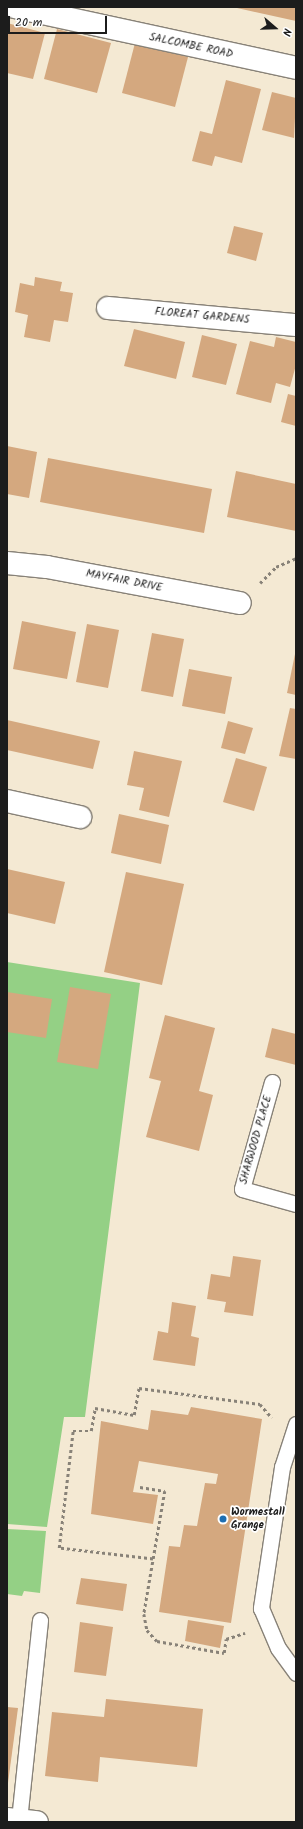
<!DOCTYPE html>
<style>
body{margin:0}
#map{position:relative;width:303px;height:1829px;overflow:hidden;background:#f4e9d3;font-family:Kalam,sans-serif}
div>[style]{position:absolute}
.green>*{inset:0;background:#94d085}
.building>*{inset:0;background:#d4a87f}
.path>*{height:2.5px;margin-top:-1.25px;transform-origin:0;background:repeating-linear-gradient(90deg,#888278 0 3px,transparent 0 6px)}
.roads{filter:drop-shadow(1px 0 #888278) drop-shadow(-1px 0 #888278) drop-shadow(0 1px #888278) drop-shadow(0 -1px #888278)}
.lane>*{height:15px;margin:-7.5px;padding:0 7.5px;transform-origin:7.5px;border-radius:7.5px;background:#fff}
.street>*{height:22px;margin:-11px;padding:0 11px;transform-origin:11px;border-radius:11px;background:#fff}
.dots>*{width:11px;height:11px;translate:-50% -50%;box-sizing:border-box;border:2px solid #fff;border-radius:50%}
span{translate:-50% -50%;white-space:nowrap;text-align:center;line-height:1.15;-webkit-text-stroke:3.5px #fff;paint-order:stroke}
.street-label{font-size:11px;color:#1c1c1c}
.poi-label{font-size:11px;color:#1c1c1c;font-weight:700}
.left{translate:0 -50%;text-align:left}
.frame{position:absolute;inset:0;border:8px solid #1c1c1c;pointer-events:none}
.north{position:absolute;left:255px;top:8px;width:40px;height:40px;-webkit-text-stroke:3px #fff;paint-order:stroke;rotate:110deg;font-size:11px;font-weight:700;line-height:16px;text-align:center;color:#1c1c1c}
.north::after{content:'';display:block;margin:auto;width:14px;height:18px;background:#1c1c1c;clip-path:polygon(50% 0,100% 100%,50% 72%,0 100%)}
.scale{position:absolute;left:8px;top:16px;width:99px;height:18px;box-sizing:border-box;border:2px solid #1c1c1c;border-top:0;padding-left:5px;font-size:12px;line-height:14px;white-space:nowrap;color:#1c1c1c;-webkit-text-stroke:3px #fff;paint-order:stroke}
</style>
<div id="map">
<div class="green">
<div style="clip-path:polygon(7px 962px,140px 983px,85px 1417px,64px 1417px,47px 1527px,7px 1524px)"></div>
<div style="clip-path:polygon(7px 1529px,46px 1531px,40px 1593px,24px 1591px,22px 1596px,7px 1594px)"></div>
</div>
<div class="building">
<div style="clip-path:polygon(237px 7px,296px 7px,296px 21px,237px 8px)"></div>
<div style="clip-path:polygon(7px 23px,45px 33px,33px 79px,7px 73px)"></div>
<div style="clip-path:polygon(57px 29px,111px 43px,97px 93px,44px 79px)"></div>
<div style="clip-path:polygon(135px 43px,188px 57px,175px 107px,122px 93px)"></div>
<div style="clip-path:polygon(226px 80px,261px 89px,242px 163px,215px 156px,212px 166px,192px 161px,200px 131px,212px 134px)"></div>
<div style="clip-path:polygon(272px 92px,296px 98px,294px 138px,262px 130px)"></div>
<div style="clip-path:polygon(234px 226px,263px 233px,256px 261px,227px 253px)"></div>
<div style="clip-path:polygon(35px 277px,62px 282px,60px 291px,73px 293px,68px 322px,54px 320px,50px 342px,24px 337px,28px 315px,15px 312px,20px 283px,34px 286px)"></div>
<div style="clip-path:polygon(134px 329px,185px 342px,176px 379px,124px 366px)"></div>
<div style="clip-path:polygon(202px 335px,237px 344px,226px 385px,192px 377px)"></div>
<div style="clip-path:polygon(276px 337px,296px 342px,296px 365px,290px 387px,276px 383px,271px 403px,236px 394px,250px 341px,274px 347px)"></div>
<div style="clip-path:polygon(288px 394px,296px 396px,296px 426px,281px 422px)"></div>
<div style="clip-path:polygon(7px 446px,37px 452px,29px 498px,7px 494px)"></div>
<div style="clip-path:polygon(48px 458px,212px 489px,204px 533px,40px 502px)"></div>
<div style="clip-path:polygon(236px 471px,296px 484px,296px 531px,227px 517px)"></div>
<div style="clip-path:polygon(22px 621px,76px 632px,67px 679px,13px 669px)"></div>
<div style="clip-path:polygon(87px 624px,119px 630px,108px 688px,76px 682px)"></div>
<div style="clip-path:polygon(152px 633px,184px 639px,173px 697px,141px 691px)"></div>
<div style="clip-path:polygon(295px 654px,296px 654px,296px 695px,287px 693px)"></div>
<div style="clip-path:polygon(189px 669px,232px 677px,225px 714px,182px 706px)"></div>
<div style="clip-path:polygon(290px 708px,296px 709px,296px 759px,279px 756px)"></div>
<div style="clip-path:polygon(7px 720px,100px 741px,93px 769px,7px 750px)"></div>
<div style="clip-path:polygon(228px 721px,253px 728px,245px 754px,221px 748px)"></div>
<div style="clip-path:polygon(134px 751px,182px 761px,169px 817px,139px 810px,144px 788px,127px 785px)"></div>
<div style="clip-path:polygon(236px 758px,267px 767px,254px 811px,223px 802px)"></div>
<div style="clip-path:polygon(119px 814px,169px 825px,161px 864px,111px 853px)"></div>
<div style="clip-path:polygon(7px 869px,65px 882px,55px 924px,7px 913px)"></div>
<div style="clip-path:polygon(126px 872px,184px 884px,162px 985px,104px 972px)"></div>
<div style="clip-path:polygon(70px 987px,111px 994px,98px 1069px,57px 1062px)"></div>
<div style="clip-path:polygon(7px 992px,52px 999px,46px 1038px,7px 1032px)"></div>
<div style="clip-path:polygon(165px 1015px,215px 1028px,199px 1091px,213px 1095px,199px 1151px,146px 1137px,161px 1081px,149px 1078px)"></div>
<div style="clip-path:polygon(272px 1028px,296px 1034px,296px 1065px,265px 1057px)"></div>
<div style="clip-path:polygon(233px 1256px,261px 1260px,253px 1316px,224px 1312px,226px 1302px,207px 1299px,211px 1274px,230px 1277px)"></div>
<div style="clip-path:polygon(172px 1302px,196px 1306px,191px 1336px,199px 1338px,195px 1366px,153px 1360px,158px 1331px,168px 1333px)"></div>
<div style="clip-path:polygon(191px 1407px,262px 1419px,231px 1623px,159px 1612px,169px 1546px,180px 1547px,184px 1525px,197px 1526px,205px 1483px,216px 1484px,218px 1474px,139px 1461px,133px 1492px,158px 1495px,153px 1524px,91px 1514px,101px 1421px,148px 1430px,151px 1410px,188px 1415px)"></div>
<div style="clip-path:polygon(81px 1578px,127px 1584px,123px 1611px,76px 1604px)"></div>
<div style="clip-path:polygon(188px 1620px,224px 1626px,220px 1648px,185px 1641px)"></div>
<div style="clip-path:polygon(80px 1622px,113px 1627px,106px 1676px,74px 1672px)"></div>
<div style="clip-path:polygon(106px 1699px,203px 1709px,197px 1767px,100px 1757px,98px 1782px,45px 1776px,52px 1712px,104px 1717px)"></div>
<div style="clip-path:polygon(7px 1707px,18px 1708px,8px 1783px,7px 1783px)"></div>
</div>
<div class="path">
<div style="left:260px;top:583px;width:23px;rotate:-45deg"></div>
<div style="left:276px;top:567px;width:22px;rotate:-24deg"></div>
<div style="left:140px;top:1487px;width:25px;rotate:9deg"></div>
<div style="left:165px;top:1491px;width:125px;rotate:99.7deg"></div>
<div style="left:144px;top:1614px;width:16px;rotate:79deg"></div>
<div style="left:147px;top:1630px;width:15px;rotate:48deg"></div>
<div style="left:157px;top:1641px;width:68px;rotate:10.2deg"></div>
<div style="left:224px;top:1653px;width:14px;rotate:-82deg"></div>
<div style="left:226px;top:1639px;width:20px;rotate:-18deg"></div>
<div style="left:153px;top:1559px;width:95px;rotate:-173.3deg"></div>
<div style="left:59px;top:1548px;width:118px;rotate:-83.2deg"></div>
<div style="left:73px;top:1431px;width:18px"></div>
<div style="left:91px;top:1431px;width:23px;rotate:-80deg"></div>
<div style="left:95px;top:1408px;width:40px;rotate:10deg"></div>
<div style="left:134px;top:1415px;width:27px;rotate:-80deg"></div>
<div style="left:139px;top:1388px;width:122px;rotate:7.5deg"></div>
<div style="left:260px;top:1404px;width:18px;rotate:49deg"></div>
</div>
<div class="roads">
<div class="lane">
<div style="left:272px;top:1082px;width:111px;rotate:105.7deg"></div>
<div style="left:242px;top:1189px;width:56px;rotate:15.5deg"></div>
<div style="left:296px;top:1424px;width:45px;rotate:108deg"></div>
<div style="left:282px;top:1467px;width:143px;rotate:98.5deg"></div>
<div style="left:261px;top:1608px;width:43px;rotate:67deg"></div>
<div style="left:278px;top:1648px;width:31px;rotate:54deg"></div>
<div style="left:19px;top:1820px;width:201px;rotate:-84deg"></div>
</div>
<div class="street">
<div style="left:15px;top:7px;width:288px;rotate:12.2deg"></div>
<div style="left:108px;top:308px;width:189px;rotate:5.2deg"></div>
<div style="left:7px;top:563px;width:40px;rotate:5.7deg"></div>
<div style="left:47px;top:567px;width:196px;rotate:10.6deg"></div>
<div style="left:7px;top:801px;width:75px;rotate:12.4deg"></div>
<div style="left:7px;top:1819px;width:30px;rotate:6deg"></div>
</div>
</div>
<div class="dots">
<div style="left:223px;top:1519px;background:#1f6fb2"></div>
</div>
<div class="street-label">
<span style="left:191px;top:46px;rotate:12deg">SALCOMBE ROAD</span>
<span style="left:202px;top:316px;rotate:5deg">FLOREAT GARDENS</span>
<span style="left:124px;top:581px;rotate:11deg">MAYFAIR DRIVE</span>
<span style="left:256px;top:1140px;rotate:-74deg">SHARWOOD PLACE</span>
</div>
<div class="poi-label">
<span class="left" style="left:231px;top:1519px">Wormestall<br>Grange</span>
</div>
<div class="frame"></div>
<div class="north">N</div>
<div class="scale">20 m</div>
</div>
